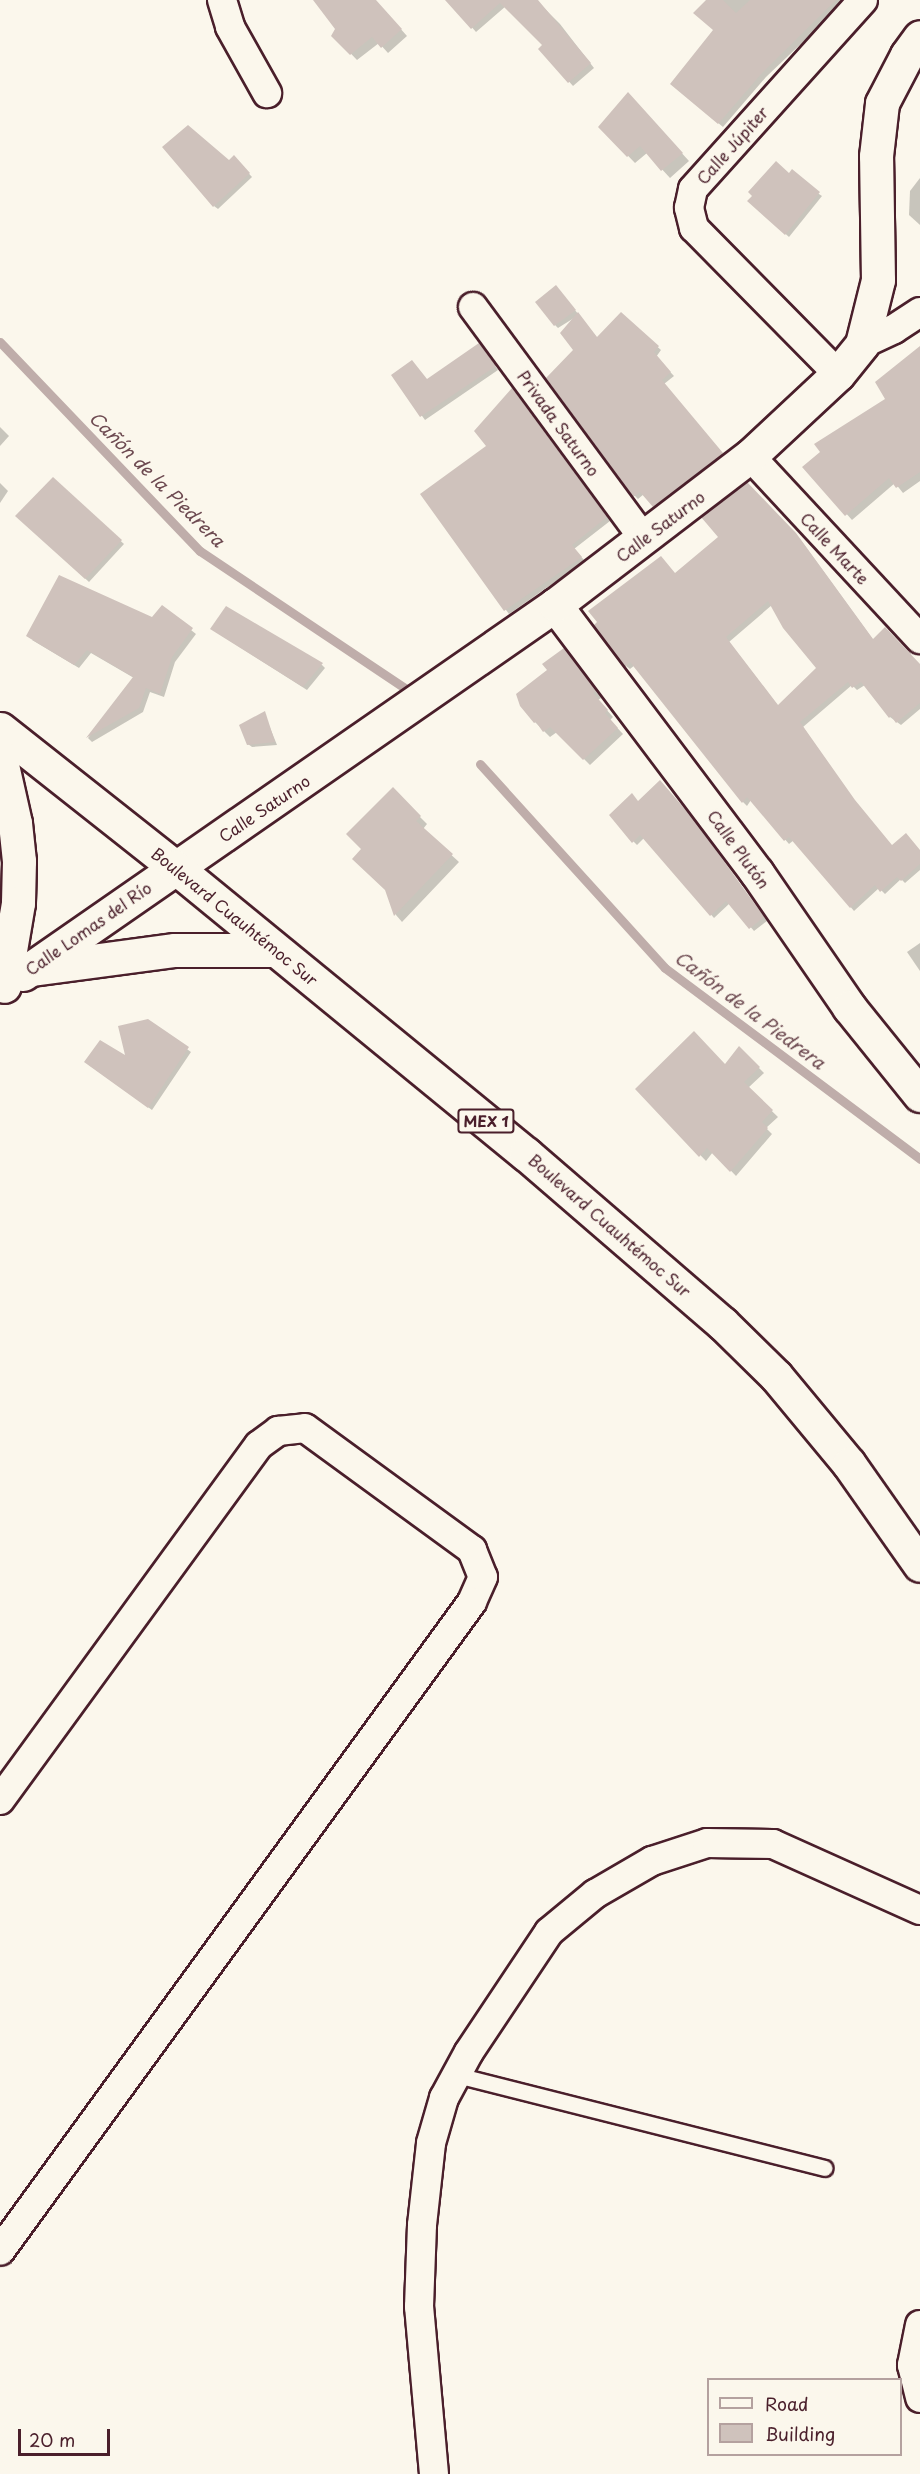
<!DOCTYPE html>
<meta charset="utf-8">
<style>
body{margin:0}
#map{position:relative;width:920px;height:2474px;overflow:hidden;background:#fbf7ec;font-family:"Playpen Sans",sans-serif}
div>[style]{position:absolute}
.shadow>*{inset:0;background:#0003}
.stream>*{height:9px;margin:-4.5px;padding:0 4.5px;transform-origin:4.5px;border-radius:4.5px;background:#bfadaa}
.building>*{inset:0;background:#cfc2bc}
.roads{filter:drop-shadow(2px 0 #4a1f2b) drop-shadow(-2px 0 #4a1f2b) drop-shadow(0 2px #4a1f2b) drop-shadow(0 -2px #4a1f2b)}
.lane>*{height:15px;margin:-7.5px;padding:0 7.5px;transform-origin:7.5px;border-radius:7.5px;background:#fbf7ec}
.street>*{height:28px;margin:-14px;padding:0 14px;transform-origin:14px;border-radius:14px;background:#fbf7ec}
.secondary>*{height:33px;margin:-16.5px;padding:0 16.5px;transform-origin:16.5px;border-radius:16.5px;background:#fbf7ec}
.primary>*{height:33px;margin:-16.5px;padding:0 16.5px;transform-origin:16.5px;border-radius:16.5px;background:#fbf7ec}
span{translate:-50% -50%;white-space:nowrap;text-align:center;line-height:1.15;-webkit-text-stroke:4.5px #fbf7ec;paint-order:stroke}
.shield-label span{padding:2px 4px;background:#fbf7ec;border:2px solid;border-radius:4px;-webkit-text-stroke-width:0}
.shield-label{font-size:15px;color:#4a1f2b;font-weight:700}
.street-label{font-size:16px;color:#4a1f2b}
.water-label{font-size:18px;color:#6d4a51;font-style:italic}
.legend{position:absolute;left:707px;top:2378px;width:195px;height:78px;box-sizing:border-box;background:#fbf7ec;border:2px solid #b4a19f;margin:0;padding:8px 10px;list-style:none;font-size:18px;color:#4a1f2b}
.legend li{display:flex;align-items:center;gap:12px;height:30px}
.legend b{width:30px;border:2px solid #b4a19f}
.scale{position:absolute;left:18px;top:2429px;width:92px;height:27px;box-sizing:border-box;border:3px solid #4a1f2b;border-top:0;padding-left:8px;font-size:18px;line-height:21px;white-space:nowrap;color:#4a1f2b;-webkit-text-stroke:4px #fbf7ec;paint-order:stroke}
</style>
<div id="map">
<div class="shadow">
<div style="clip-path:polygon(315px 0,359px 0,383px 9px,407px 36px,388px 53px,379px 43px,357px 60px,333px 35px,337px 29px)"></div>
<div style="clip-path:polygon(465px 0,536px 0,560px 24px,594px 68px,573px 86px,540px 49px,544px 45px,506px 6px,476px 32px,456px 9px)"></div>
<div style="clip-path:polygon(708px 0,847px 0,766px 77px,723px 127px,676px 88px,715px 30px)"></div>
<div style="clip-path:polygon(635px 102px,689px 161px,670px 178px,647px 153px,635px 163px,600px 127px)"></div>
<div style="clip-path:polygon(234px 157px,252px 177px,218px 209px,214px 206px,229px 162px)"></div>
<div style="clip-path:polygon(790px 175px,822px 196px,789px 237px,749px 201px)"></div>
<div style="clip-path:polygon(920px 178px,920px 225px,909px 215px,910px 191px)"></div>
<div style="clip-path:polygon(559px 290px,598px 339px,621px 314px,661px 350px,656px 357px,674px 376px,664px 384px,725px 457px,657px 509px,644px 494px,638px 499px,635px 496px,547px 378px,575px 350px,574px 318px,558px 328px,555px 325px)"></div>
<div style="clip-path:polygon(920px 347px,920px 481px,903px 493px,895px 483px,852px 520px,805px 467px,887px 400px)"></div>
<div style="clip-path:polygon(482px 348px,498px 370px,425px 420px,393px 376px,427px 381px)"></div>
<div style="clip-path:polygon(515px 393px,610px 521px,574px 549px,585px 561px,509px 614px,422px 495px,488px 446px)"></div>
<div style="clip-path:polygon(0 427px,9px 436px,0 446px)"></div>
<div style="clip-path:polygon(53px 479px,124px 544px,89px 582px,17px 516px)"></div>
<div style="clip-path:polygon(0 483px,8px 491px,0 503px)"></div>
<div style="clip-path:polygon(evenodd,747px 484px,800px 539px,874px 641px,920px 666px,920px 709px,901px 725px,890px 717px,865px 685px,857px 690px,852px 685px,803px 727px,858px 806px,892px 847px,920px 852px,920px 870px,905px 883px,901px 879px,885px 894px,879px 888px,854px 911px,794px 840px,789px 844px,751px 800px,747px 806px,743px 802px,635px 665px,630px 669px,626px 666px,675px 575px,720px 538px,747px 484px,772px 605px,818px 668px,779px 707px,729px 642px,772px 605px)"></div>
<div style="clip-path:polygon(162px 607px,196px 634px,175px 662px,164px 697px,150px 692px,143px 712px,92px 742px,88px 738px,134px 678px,91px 653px,79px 668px,32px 640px,152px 619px)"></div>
<div style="clip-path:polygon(226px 608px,322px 665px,325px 668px,307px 690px,216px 632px)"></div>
<div style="clip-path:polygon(569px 656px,601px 698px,598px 700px,613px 717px,610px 720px,623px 734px,590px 765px,557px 732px,550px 737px,535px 722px)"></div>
<div style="clip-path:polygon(264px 713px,277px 745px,252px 747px,248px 744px)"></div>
<div style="clip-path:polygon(393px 790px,427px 824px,423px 829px,459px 862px,402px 922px,396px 915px,386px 889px,363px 849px)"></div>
<div style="clip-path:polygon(639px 803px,698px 827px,767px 921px,754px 931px,730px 903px,714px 918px,644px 838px,637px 845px,633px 841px)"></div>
<div style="clip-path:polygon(920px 943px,920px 971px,907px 952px)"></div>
<div style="clip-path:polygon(148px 1021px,191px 1052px,152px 1110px,89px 1065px,128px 1058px)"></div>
<div style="clip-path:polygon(739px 1048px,764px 1073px,748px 1088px,778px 1117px,766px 1128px,772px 1134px,736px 1176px,713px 1152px,706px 1161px,637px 1089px,725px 1066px)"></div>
</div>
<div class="stream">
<div style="left:0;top:342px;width:289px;rotate:46.3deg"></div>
<div style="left:200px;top:551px;width:259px;rotate:33.8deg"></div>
<div style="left:480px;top:764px;width:275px;rotate:47.8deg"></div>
<div style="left:665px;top:968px;width:319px;rotate:36.8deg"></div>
</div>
<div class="building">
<div style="clip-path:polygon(313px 0,376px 0,402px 29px,381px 48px,372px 37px,350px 55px,331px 36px,335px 29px)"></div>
<div style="clip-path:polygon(445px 0,538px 0,591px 63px,568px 83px,538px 49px,542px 45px,500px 3px,471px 29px)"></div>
<div style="clip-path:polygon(706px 0,723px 0,736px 13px,750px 0,836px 0,762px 73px,718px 124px,670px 84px,713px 30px,693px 13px)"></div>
<div style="clip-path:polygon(628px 92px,683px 153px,661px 171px,640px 146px,627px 157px,598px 127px)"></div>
<div style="clip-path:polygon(188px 125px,229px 160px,234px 155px,250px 173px,213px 207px,162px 147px)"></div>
<div style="clip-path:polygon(776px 161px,789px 173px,792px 169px,820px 192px,785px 235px,747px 201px,752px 196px,748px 192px)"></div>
<div style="clip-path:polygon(556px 285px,576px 310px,554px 326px,535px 302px)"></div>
<div style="clip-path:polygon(578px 312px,597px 337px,621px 312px,659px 346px,654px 352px,671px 372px,662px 380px,723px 453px,653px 507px,640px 492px,633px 497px,546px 378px,573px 350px,560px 333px)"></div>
<div style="clip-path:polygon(479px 343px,496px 366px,420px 417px,391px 375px,412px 360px,427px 379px)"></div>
<div style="clip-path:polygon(920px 346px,920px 472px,896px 488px,889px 478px,845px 516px,802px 467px,820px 452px,814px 444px,885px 399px,875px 382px)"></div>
<div style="clip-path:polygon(512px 388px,607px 517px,572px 545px,582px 557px,504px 611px,420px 494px,486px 446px,474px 431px)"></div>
<div style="clip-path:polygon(53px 477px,122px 540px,85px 579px,15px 516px)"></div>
<div style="clip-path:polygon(evenodd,747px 482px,796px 533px,873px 639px,885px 627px,920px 664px,920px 703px,896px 723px,891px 716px,889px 718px,861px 682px,852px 688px,848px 682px,800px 722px,855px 800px,892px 845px,906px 833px,920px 850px,920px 864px,901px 881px,897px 877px,880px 892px,875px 885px,850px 908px,789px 837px,784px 841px,747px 797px,742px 803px,630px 662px,625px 667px,594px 625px,597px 622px,588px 611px,661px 556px,675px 573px,718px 537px,701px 517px,747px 482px,768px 601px,783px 628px,816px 668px,778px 705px,726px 637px,768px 601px)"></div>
<div style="clip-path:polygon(59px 575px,152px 617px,162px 605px,193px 628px,172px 657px,160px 694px,146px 688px,139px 708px,86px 738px,133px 677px,87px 650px,74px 665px,26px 636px)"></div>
<div style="clip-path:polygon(226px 606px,323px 663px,303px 687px,210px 629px)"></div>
<div style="clip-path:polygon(564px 648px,596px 691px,593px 693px,608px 710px,605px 713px,618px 728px,583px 760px,550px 727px,543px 732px,536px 722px,534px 723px,520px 706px,516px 694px,547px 670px,542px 664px)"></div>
<div style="clip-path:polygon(265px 711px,275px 742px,247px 745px,239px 725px)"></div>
<div style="clip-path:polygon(660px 780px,695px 821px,764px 917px,749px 929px,726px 901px,710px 916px,640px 835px,632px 843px,609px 815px,632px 793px,638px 801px)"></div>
<div style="clip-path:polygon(393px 787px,421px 816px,416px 821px,453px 854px,394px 916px,385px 890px,352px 859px,361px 849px,346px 834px)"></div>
<div style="clip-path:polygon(148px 1019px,189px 1047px,148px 1108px,84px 1062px,100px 1040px,125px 1055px,118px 1026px)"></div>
<div style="clip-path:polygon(694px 1031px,725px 1064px,739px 1046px,760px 1067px,744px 1082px,773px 1110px,762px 1122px,768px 1128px,730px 1172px,707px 1148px,699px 1157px,635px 1089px)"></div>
</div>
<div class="roads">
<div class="lane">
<div style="left:457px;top:2075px;width:379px;rotate:14.2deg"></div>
</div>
<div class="street">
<div style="left:222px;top:0;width:28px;rotate:73deg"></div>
<div style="left:230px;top:27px;width:76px;rotate:60.7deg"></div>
<div style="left:473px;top:307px;width:288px;rotate:53.6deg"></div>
<div style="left:862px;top:344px;width:35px;rotate:-25deg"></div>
<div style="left:894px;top:329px;width:31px;rotate:-33deg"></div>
<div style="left:838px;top:374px;width:205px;rotate:-134.6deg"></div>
<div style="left:694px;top:228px;width:21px;rotate:-104deg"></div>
<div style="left:689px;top:208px;width:19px;rotate:-78deg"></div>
<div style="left:693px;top:189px;width:254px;rotate:-48deg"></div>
<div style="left:750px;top:456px;width:250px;rotate:47.1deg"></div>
<div style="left:0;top:1800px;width:439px;rotate:-53.9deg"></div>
<div style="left:259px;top:1445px;width:24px;rotate:-36deg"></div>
<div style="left:278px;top:1431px;width:27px;rotate:-6deg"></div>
<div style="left:305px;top:1428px;width:207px;rotate:36.1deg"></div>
<div style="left:472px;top:1550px;width:29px;rotate:68deg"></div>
<div style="left:483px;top:1577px;width:27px;rotate:114deg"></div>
<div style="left:472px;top:1602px;width:802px;rotate:126.03deg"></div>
<div style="left:920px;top:2325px;width:41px;rotate:101.3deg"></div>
<div style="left:912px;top:2365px;width:34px;rotate:76deg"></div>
<div style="left:434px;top:2474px;width:168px;rotate:-95.1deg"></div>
<div style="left:419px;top:2307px;width:82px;rotate:-87.9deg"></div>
<div style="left:422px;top:2225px;width:82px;rotate:-83.7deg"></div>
<div style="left:431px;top:2143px;width:47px;rotate:-73.9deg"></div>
<div style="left:444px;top:2098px;width:52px;rotate:-61.5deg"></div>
<div style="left:469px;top:2052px;width:144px;rotate:-56.3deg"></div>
<div style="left:549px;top:1932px;width:60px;rotate:-39.6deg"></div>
<div style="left:595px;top:1894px;width:66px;rotate:-30.1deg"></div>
<div style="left:652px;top:1861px;width:58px;rotate:-18.1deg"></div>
<div style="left:707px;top:1843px;width:66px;rotate:0.9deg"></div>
<div style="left:773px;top:1844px;width:161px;rotate:24.2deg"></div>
</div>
<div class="secondary">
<div style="left:555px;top:605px;width:336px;rotate:53deg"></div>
<div style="left:757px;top:873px;width:163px;rotate:55.5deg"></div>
<div style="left:849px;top:1007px;width:113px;rotate:51.1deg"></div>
<div style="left:23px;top:974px;width:647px;rotate:-34.75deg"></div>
<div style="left:555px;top:605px;width:245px;rotate:-37.4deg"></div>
<div style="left:750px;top:456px;width:120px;rotate:-43deg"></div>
<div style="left:838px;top:374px;width:38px;rotate:-51deg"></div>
<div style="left:862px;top:344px;width:66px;rotate:-76deg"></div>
<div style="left:878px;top:280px;width:124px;rotate:-90.9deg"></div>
<div style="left:876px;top:156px;width:53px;rotate:-83.5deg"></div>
<div style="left:882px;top:103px;width:54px;rotate:-62.5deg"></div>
<div style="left:907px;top:55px;width:22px;rotate:-54deg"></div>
</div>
<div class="primary">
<div style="left:0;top:729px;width:223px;rotate:38.3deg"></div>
<div style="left:175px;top:867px;width:453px;rotate:39.3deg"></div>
<div style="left:526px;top:1154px;width:259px;rotate:40.8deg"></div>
<div style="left:722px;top:1323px;width:76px;rotate:44.5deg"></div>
<div style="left:776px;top:1376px;width:114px;rotate:50.3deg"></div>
<div style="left:849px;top:1464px;width:123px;rotate:54.9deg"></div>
<div style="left:0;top:756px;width:69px;rotate:77.4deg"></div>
<div style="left:15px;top:823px;width:38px;rotate:84deg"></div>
<div style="left:19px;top:861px;width:42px;rotate:91.4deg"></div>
<div style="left:18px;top:903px;width:84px;rotate:99.6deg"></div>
<div style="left:32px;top:969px;width:144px;rotate:-7.6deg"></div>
<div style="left:175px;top:950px;width:100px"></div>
</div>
</div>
<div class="shield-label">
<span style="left:486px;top:1121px">MEX 1</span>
</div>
<div class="street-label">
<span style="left:732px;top:145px;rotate:-48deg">Calle Júpiter</span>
<span style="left:559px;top:423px;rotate:54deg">Privada Saturno</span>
<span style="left:660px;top:526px;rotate:-37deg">Calle Saturno</span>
<span style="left:835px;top:548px;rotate:47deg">Calle Marte</span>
<span style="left:264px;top:808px;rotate:-34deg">Calle Saturno</span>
<span style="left:739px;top:849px;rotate:54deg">Calle Plutón</span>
<span style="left:235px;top:916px;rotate:39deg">Boulevard Cuauhtémoc Sur</span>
<span style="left:88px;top:928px;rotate:-35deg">Calle Lomas del Río</span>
<span style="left:610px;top:1225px;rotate:41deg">Boulevard Cuauhtémoc Sur</span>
</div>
<div class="water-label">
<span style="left:157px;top:479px;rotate:45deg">Cañón de la Piedrera</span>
<span style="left:750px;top:1010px;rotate:37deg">Cañón de la Piedrera</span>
</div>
<ul class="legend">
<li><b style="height:8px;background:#fbf7ec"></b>Road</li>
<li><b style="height:16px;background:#cfc2bc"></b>Building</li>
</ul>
<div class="scale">20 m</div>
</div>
